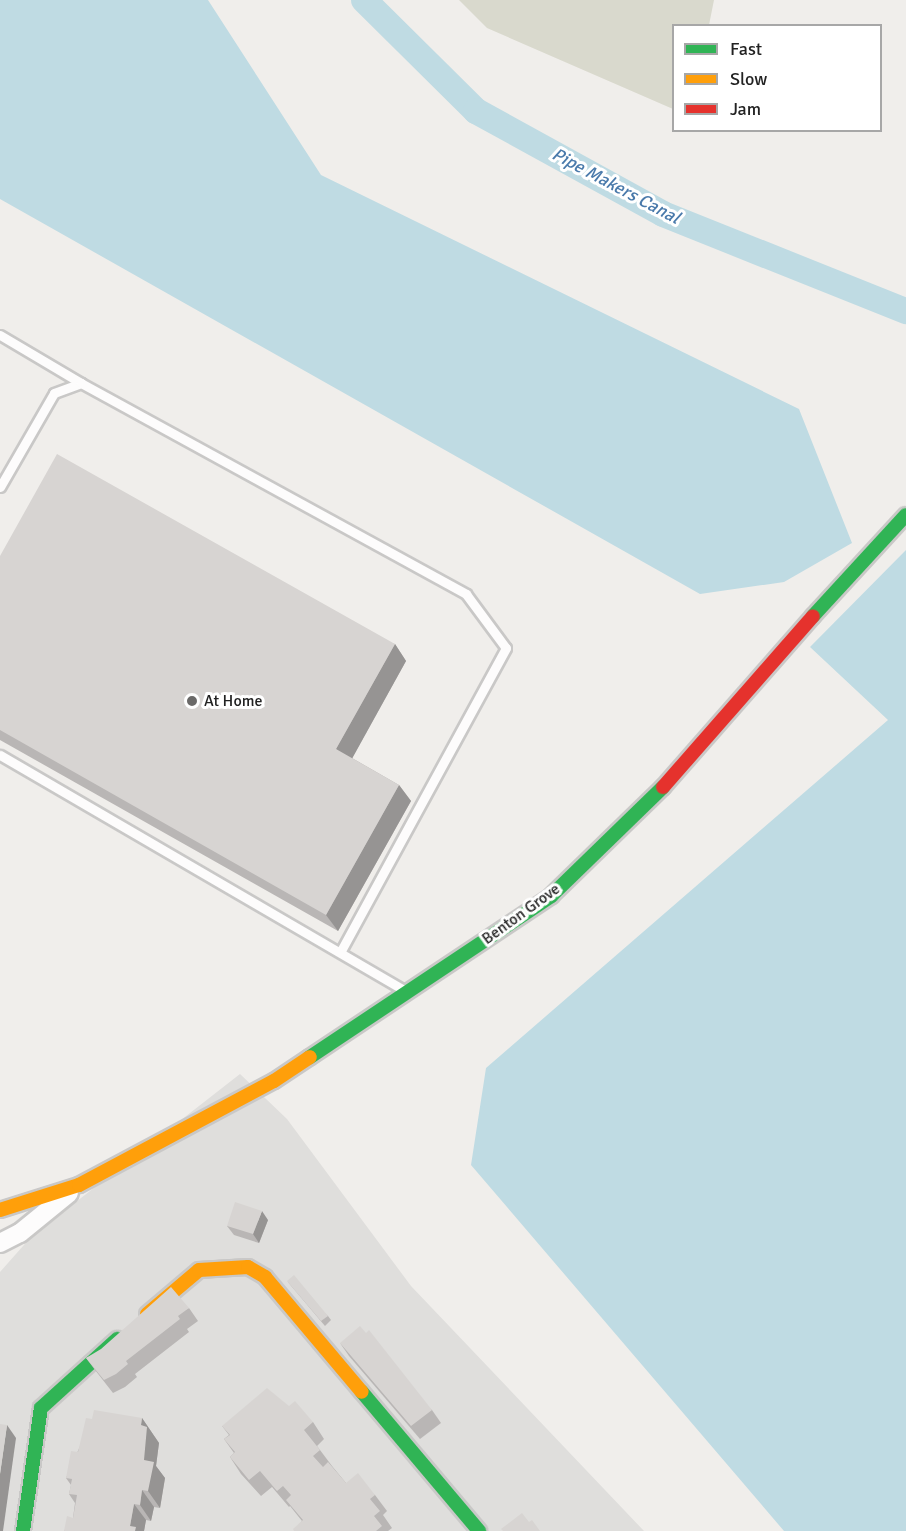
<!DOCTYPE html>
<style>
body{margin:0}
#map{position:relative;width:906px;height:1531px;overflow:hidden;background:#f0eeeb;font-family:Signika,sans-serif}
div>[style]{position:absolute}
.residential>*{inset:0;background:#dfdedc}
.construction>*{inset:0;background:#d9d9cd}
.water>*{inset:0;background:#bfdbe3}
.canal>*{height:26px;margin:-13px;padding:0 13px;transform-origin:13px;border-radius:13px;background:#bfdbe3}
.roads{filter:drop-shadow(2px 0 #c9c8c7) drop-shadow(-2px 0 #c9c8c7) drop-shadow(0 2px #c9c8c7) drop-shadow(0 -2px #c9c8c7)}
.lane>*{height:9px;margin:-4.5px;padding:0 4.5px;transform-origin:4.5px;border-radius:4.5px;background:#fdfcfc}
.street>*{height:18px;margin:-9px;padding:0 9px;transform-origin:9px;border-radius:9px;background:#fdfcfc}
.fast>*{height:14px;margin:-7px;padding:0 7px;transform-origin:7px;border-radius:7px;background:#30b455}
.slow>*{height:14px;margin:-7px;padding:0 7px;transform-origin:7px;border-radius:7px;background:#ff9f0a}
.jam>*{height:14px;margin:-7px;padding:0 7px;transform-origin:7px;border-radius:7px;background:#e5322d}
.wall>*{inset:0;background:#b9b6b5}
.shaded-wall>*{inset:0;background:#969493}
.building>*{inset:0;background:#d7d4d2}
.dots>*{width:16px;height:16px;translate:-50% -50%;box-sizing:border-box;border:3px solid #fff;border-radius:50%}
span{translate:-50% -50%;white-space:nowrap;text-align:center;line-height:1.15;-webkit-text-stroke:6px #fff;paint-order:stroke}
.poi-label{font-size:16px;color:#222}
.left{translate:0 -50%;text-align:left}
.street-label{font-size:16px;color:#222}
.water-label{font-size:18px;color:#4a7aab;font-style:italic}
.legend{position:absolute;left:672px;top:24px;width:210px;height:108px;box-sizing:border-box;background:#fff;border:2px solid #a7a7a7;margin:0;padding:8px 10px;list-style:none;font-size:18px;color:#222}
.legend li{display:flex;align-items:center;gap:12px;height:30px}
.legend b{width:30px;border:2px solid #a7a7a7}
</style>
<div id="map">
<div class="residential">
<div style="clip-path:polygon(240px 1074px,287px 1119px,411px 1286px,644px 1531px,0 1531px,0 1272px,31px 1237px)"></div>
</div>
<div class="construction">
<div style="clip-path:polygon(459px 0,714px 0,709px 25px,674px 26px,673px 109px,487px 28px)"></div>
</div>
<div class="water">
<div style="clip-path:polygon(0 0,208px 0,321px 175px,799px 409px,852px 543px,784px 582px,700px 594px,0 199px)"></div>
<div style="clip-path:polygon(906px 550px,906px 1531px,784px 1531px,471px 1165px,486px 1068px,888px 720px,810px 647px)"></div>
</div>
<div class="canal">
<div style="left:364px;top:0;width:158px;rotate:44.7deg"></div>
<div style="left:476px;top:111px;width:213px;rotate:28.8deg"></div>
<div style="left:663px;top:214px;width:262px;rotate:21.8deg"></div>
</div>
<div class="roads">
<div class="lane">
<div style="left:0;top:335px;width:94px;rotate:30.7deg"></div>
<div style="left:0;top:487px;width:108px;rotate:-60.1deg"></div>
<div style="left:54px;top:393px;width:29px;rotate:-20deg"></div>
<div style="left:81px;top:383px;width:439px;rotate:28.7deg"></div>
<div style="left:466px;top:594px;width:67px;rotate:53.5deg"></div>
<div style="left:506px;top:648px;width:346px;rotate:118.6deg"></div>
<div style="left:0;top:755px;width:467px;rotate:30.2deg"></div>
</div>
<div class="street">
<div style="left:0;top:1243px;width:22px;rotate:-27deg"></div>
<div style="left:20px;top:1233px;width:63px;rotate:-39.2deg"></div>
</div>
<div class="fast">
<div style="left:813px;top:616px;width:137px;rotate:-47.4deg"></div>
<div style="left:310px;top:1057px;width:290px;rotate:-33.7deg"></div>
<div style="left:551px;top:896px;width:156px;rotate:-44.2deg"></div>
<div style="left:362px;top:1392px;width:182px;rotate:49.9deg"></div>
<div style="left:23px;top:1531px;width:124px;rotate:-81.7deg"></div>
<div style="left:41px;top:1408px;width:103px;rotate:-42.2deg"></div>
</div>
<div class="slow">
<div style="left:0;top:1210px;width:83px;rotate:-17.6deg"></div>
<div style="left:79px;top:1185px;width:221px;rotate:-28.1deg"></div>
<div style="left:274px;top:1081px;width:43px;rotate:-33.7deg"></div>
<div style="left:147px;top:1314px;width:68px;rotate:-40.2deg"></div>
<div style="left:199px;top:1270px;width:49px;rotate:-3.5deg"></div>
<div style="left:248px;top:1267px;width:20px;rotate:30deg"></div>
<div style="left:265px;top:1277px;width:150px;rotate:49.9deg"></div>
</div>
<div class="jam">
<div style="left:663px;top:787px;width:227px;rotate:-48.7deg"></div>
</div>
</div>
<div class="wall">
<div style="clip-path:polygon(0 556px,395px 644px,406px 661px,352px 758px,399px 785px,411px 801px,338px 931px,0 740px)"></div>
<div style="clip-path:polygon(268px 1220px,259px 1243px,234px 1235px,227px 1226px)"></div>
<div style="clip-path:polygon(287px 1281px,328px 1316px,331px 1320px,325px 1326px)"></div>
<div style="clip-path:polygon(189px 1308px,198px 1321px,187px 1329px,189px 1332px,135px 1374px,137px 1377px,125px 1387px,113px 1393px,95px 1370px,86px 1358px)"></div>
<div style="clip-path:polygon(340px 1343px,432px 1410px,441px 1423px,420px 1439px,349px 1356px)"></div>
<div style="clip-path:polygon(142px 1418px,159px 1443px,156px 1466px,165px 1478px,160px 1508px,154px 1507px,151px 1521px,146px 1520px,144px 1531px,64px 1531px,73px 1518px,75px 1503px,69px 1494px,71px 1485px,66px 1478px,92px 1419px)"></div>
<div style="clip-path:polygon(313px 1422px,324px 1439px,317px 1446px,332px 1466px,346px 1483px,375px 1495px,387px 1511px,383px 1515px,392px 1528px,388px 1531px,294px 1531px,302px 1521px,290px 1506px,289px 1507px,272px 1487px,261px 1496px,241px 1474px,230px 1457px,234px 1453px,224px 1439px,229px 1435px,222px 1426px)"></div>
</div>
<div class="shaded-wall">
<div style="clip-path:polygon(395px 644px,406px 661px,348px 766px,336px 749px)"></div>
<div style="clip-path:polygon(399px 785px,411px 801px,338px 931px,326px 915px)"></div>
<div style="clip-path:polygon(262px 1211px,268px 1220px,259px 1243px,253px 1234px)"></div>
<div style="clip-path:polygon(142px 1418px,159px 1443px,156px 1466px,165px 1478px,160px 1508px,148px 1491px,144px 1460px,141px 1425px)"></div>
<div style="clip-path:polygon(7px 1425px,16px 1438px,3px 1531px,0 1531px,0 1474px)"></div>
<div style="clip-path:polygon(142px 1490px,154px 1507px,151px 1521px,140px 1505px)"></div>
<div style="clip-path:polygon(134px 1504px,146px 1520px,144px 1531px,134px 1531px,130px 1526px)"></div>
</div>
<div class="building">
<div style="clip-path:polygon(57px 454px,395px 644px,336px 749px,399px 785px,326px 915px,0 730px,0 556px)"></div>
<div style="clip-path:polygon(235px 1202px,262px 1211px,253px 1234px,227px 1226px)"></div>
<div style="clip-path:polygon(294px 1275px,328px 1316px,321px 1321px,287px 1281px)"></div>
<div style="clip-path:polygon(171px 1287px,189px 1308px,178px 1316px,180px 1319px,126px 1361px,128px 1364px,116px 1374px,104px 1380px,86px 1358px,101px 1349px)"></div>
<div style="clip-path:polygon(360px 1326px,366px 1333px,369px 1330px,432px 1410px,411px 1426px,340px 1343px)"></div>
<div style="clip-path:polygon(267px 1388px,289px 1406px,295px 1401px,313px 1422px,304px 1430px,320px 1450px,313px 1456px,323px 1467px,328px 1462px,346px 1483px,358px 1473px,375px 1495px,370px 1499px,380px 1511px,374px 1516px,382px 1526px,376px 1531px,294px 1531px,293px 1529px,303px 1520px,286px 1500px,291px 1495px,283px 1486px,277px 1491px,260px 1471px,249px 1480px,230px 1457px,235px 1452px,224px 1439px,230px 1435px,222px 1426px)"></div>
<div style="clip-path:polygon(94px 1410px,142px 1418px,141px 1425px,147px 1427px,144px 1460px,154px 1462px,148px 1491px,142px 1490px,140px 1505px,134px 1504px,130px 1526px,136px 1527px,135px 1531px,64px 1531px,67px 1516px,73px 1518px,77px 1495px,69px 1494px,72px 1479px,66px 1478px,71px 1451px,78px 1452px,86px 1418px,92px 1419px)"></div>
<div style="clip-path:polygon(0 1424px,7px 1425px,0 1474px)"></div>
<div style="clip-path:polygon(522px 1513px,529px 1522px,532px 1520px,540px 1531px,503px 1531px,501px 1529px)"></div>
</div>
<div class="dots">
<div style="left:192px;top:701px;background:#6a6968"></div>
</div>
<div class="poi-label">
<span class="left" style="left:204px;top:701px">At Home</span>
</div>
<div class="street-label">
<span style="left:521px;top:914px;rotate:-36deg">Benton Grove</span>
</div>
<div class="water-label">
<span style="left:616px;top:186px;rotate:28deg">Pipe Makers Canal</span>
</div>
<ul class="legend">
<li><b style="height:8px;background:#30b455"></b>Fast</li>
<li><b style="height:8px;background:#ff9f0a"></b>Slow</li>
<li><b style="height:8px;background:#e5322d"></b>Jam</li>
</ul>
</div>
